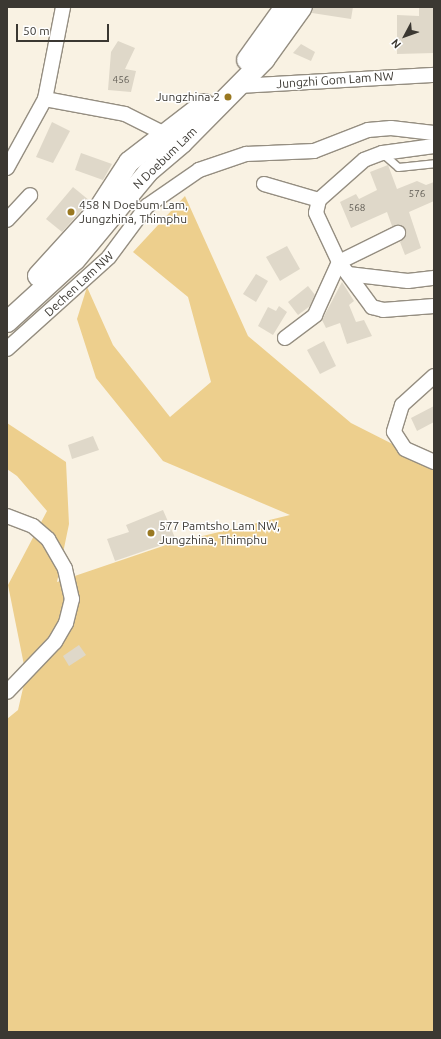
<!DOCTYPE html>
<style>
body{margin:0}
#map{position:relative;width:441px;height:1039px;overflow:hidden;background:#f9f2e3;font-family:Ubuntu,sans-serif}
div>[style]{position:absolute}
.green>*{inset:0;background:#edcf8d}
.building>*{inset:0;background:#dfd8c9}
.roads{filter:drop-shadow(1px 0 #958e81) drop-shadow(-1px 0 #958e81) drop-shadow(0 1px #958e81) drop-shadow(0 -1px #958e81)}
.lane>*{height:7px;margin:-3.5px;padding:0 3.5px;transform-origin:3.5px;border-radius:3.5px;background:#fff}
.street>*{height:14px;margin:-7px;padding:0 7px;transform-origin:7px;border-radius:7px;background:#fff}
.secondary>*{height:20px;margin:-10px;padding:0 10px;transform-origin:10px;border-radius:10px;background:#fff}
.dots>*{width:11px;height:11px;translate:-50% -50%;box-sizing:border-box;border:2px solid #fff;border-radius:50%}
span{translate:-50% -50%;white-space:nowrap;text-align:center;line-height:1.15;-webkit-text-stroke:3px #fff;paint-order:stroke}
.number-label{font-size:10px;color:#646058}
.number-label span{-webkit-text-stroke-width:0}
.street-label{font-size:12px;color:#3b3832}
.poi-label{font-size:12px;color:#3b3832}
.right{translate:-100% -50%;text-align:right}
.left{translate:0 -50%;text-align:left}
.frame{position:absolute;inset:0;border:8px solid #3b3832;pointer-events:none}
.north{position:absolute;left:385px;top:16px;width:40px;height:40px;-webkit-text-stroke:3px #fff;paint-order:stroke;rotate:229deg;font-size:11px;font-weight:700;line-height:16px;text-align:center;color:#3b3832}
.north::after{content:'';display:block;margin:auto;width:14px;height:18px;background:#3b3832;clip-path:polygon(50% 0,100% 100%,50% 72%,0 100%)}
.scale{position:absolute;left:16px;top:24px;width:93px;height:18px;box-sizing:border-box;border:2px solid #3b3832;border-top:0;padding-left:5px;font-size:12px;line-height:14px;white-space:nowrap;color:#3b3832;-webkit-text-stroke:3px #fff;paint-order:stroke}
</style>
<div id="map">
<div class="green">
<div style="clip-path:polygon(185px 196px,248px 336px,351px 423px,434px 465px,434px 1032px,7px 1032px,7px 719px,18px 710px,26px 675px,8px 585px,47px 511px,17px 476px,7px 469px,7px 423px,66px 462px,69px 524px,57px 582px,169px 544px,290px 515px,163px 461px,96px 378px,77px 319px,87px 287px,113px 345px,170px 417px,211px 382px,188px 297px,133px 252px)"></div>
</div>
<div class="building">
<div style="clip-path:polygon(313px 7px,353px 7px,351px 19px,312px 13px)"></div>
<div style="clip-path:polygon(419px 7px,434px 7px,434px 53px,397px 54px,397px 15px,419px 16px)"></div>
<div style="clip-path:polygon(118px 41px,135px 48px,125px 69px,136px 71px,131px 92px,108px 90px,111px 52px)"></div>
<div style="clip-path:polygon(301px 44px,315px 52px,311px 61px,293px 53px)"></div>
<div style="clip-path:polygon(52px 122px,70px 131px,53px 163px,36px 157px)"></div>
<div style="clip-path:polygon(81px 153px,112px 164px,103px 180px,75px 170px)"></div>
<div style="clip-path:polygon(388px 165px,397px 189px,417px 181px,426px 185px,434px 182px,434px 201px,409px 212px,421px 248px,405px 255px,400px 242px,405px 237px,406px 230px,399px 225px,392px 226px,387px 212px,351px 228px,340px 202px,356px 194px,359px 199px,377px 190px,370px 172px)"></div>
<div style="clip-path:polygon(73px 187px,90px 201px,62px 232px,46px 219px)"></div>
<div style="clip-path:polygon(287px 246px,300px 269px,280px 281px,266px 257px)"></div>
<div style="clip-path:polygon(256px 274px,268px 281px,256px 302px,243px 294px)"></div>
<div style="clip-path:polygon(342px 282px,354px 301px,349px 305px,356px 322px,364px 320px,372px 336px,347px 344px,340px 323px,326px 328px,322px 320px)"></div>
<div style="clip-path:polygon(308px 286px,315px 295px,310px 306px,298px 315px,288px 302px)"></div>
<div style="clip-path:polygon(279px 306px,287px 312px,273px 335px,258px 326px,268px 307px,276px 311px)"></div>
<div style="clip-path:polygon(324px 341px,336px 366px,320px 374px,307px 350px)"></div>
<div style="clip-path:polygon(434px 406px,434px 422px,417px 431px,411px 418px)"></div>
<div style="clip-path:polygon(93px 436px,99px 450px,72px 459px,68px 445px)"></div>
<div style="clip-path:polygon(163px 510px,176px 540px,115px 561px,107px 539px,129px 532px,126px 525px)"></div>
<div style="clip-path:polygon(79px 645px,86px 655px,69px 666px,63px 656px)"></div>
</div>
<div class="roads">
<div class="lane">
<div style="left:382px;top:153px;width:21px;rotate:41deg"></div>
<div style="left:398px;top:167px;width:36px;rotate:-6deg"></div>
</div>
<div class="street">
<div style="left:237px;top:86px;width:197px;rotate:-3.2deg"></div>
<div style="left:45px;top:99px;width:81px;rotate:10.6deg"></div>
<div style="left:125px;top:114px;width:54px;rotate:26.6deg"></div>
<div style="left:434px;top:146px;width:52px;rotate:172.3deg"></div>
<div style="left:382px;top:153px;width:19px;rotate:159deg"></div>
<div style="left:364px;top:160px;width:60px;rotate:138.4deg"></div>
<div style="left:319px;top:200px;width:13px;rotate:103deg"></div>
<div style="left:316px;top:213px;width:54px;rotate:64.9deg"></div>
<div style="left:339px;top:262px;width:56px;rotate:53.7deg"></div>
<div style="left:372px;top:307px;width:11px;rotate:15deg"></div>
<div style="left:383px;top:310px;width:51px;rotate:-4.5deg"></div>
<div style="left:7px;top:168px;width:79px;rotate:-61.2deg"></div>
<div style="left:45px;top:99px;width:94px;rotate:-78.9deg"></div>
<div style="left:264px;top:184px;width:57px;rotate:16.2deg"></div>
<div style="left:7px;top:220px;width:34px;rotate:-47deg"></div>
<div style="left:348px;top:274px;width:60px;rotate:6.7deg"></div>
<div style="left:408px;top:281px;width:26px;rotate:-7deg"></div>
<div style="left:285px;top:338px;width:38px;rotate:-37deg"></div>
<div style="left:315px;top:315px;width:58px;rotate:-65.6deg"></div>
<div style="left:339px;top:262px;width:66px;rotate:-26.2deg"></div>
<div style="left:7px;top:349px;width:137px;rotate:-42deg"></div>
<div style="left:109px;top:257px;width:64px;rotate:-53.3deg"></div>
<div style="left:147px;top:206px;width:63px;rotate:-34.7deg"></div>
<div style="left:199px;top:170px;width:50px;rotate:-18.8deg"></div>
<div style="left:246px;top:154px;width:68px;rotate:-2.5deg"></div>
<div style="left:314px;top:151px;width:58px;rotate:-21.3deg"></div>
<div style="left:368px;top:130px;width:23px;rotate:-5deg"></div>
<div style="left:391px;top:128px;width:43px;rotate:6.6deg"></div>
<div style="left:434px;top:376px;width:43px;rotate:137.8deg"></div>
<div style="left:402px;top:405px;width:28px;rotate:107deg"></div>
<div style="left:394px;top:432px;width:20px;rotate:57deg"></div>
<div style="left:405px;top:449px;width:32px;rotate:24deg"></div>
<div style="left:7px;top:516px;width:28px;rotate:21deg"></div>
<div style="left:33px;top:526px;width:20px;rotate:41deg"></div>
<div style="left:48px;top:539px;width:34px;rotate:60deg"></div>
<div style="left:65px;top:569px;width:31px;rotate:77deg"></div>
<div style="left:72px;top:599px;width:25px;rotate:104deg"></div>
<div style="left:66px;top:623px;width:22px;rotate:120deg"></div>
<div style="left:55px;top:642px;width:69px;rotate:133.8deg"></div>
</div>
<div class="secondary">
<div style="left:247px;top:60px;width:65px;rotate:-54.4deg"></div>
<div style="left:38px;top:276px;width:89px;rotate:-47.7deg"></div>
<div style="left:98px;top:210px;width:57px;rotate:-57.1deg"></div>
<div style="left:129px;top:162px;width:95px;rotate:-37.7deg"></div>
<div style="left:7px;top:322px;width:92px;rotate:-42.4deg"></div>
<div style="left:75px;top:260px;width:114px;rotate:-50.3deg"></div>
<div style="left:148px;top:172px;width:45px;rotate:-40.5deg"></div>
<div style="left:182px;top:143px;width:117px;rotate:-45.3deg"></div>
<div style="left:264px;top:60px;width:65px;rotate:-54.4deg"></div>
</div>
</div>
<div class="dots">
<div style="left:228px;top:97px;background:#997821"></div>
<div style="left:71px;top:212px;background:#997821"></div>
<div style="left:151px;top:533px;background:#997821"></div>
</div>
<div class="number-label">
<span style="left:121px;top:80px">456</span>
<span style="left:417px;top:194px">576</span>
<span style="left:357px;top:208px">568</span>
</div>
<div class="street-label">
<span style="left:335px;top:80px;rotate:-4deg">Jungzhi Gom Lam NW</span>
<span style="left:165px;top:158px;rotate:-44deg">N Doebum Lam</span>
<span style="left:79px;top:284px;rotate:-43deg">Dechen Lam NW</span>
</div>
<div class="poi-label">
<span class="right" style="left:220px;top:97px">Jungzhina 2</span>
<span class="left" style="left:79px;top:212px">458 N Doebum Lam,<br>Jungzhina, Thimphu</span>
<span class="left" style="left:159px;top:533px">577 Pamtsho Lam NW,<br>Jungzhina, Thimphu</span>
</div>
<div class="frame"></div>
<div class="north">N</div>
<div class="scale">50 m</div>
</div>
